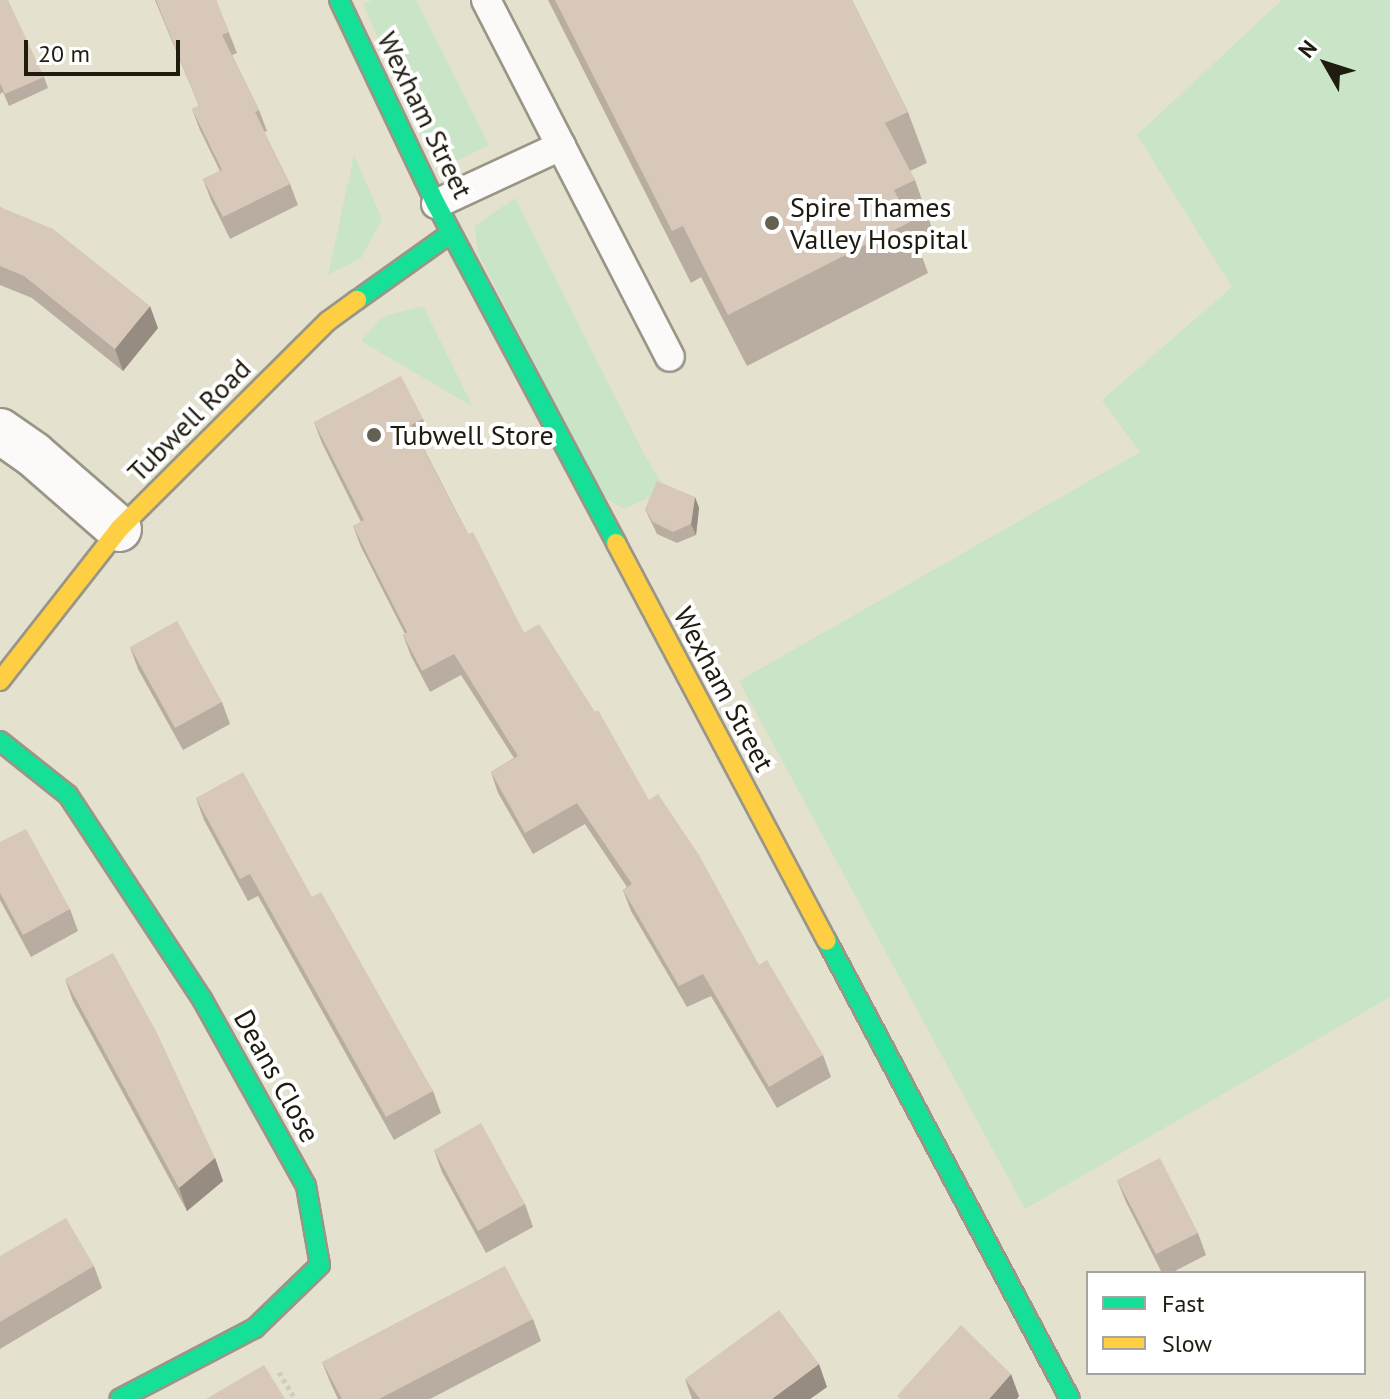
<!DOCTYPE html>
<style>
body{margin:0}
#map{position:relative;width:1390px;height:1399px;overflow:hidden;background:#e4e1ce;font-family:"PT Sans",sans-serif}
div>[style]{position:absolute}
.green>*{inset:0;background:#cae4c8}
.path>*{height:5px;margin-top:-2.5px;transform-origin:0;background:repeating-linear-gradient(90deg,#ccccc6 0 4px,transparent 0 8px)}
.roads{filter:drop-shadow(2px 0 #999688) drop-shadow(-2px 0 #999688) drop-shadow(0 2px #999688) drop-shadow(0 -2px #999688)}
.lane>*{height:28px;margin:-14px;padding:0 14px;transform-origin:14px;border-radius:14px;background:#fbfaf8}
.street>*{height:44px;margin:-22px;padding:0 22px;transform-origin:22px;border-radius:22px;background:#fbfaf8}
.fast>*{height:18px;margin:-9px;padding:0 9px;transform-origin:9px;border-radius:9px;background:#16e098}
.slow>*{height:18px;margin:-9px;padding:0 9px;transform-origin:9px;border-radius:9px;background:#ffcf43}
.wall>*{inset:0;background:#b9aca0}
.shaded-wall>*{inset:0;background:#968c82}
.building>*{inset:0;background:#d7c8ba}
.dots>*{width:22px;height:22px;translate:-50% -50%;box-sizing:border-box;border:4px solid #fff;border-radius:50%}
span{translate:-50% -50%;white-space:nowrap;text-align:center;line-height:1.15;-webkit-text-stroke:8px #fff;paint-order:stroke}
.street-label{font-size:28px;color:#1f1c0f}
.poi-label{font-size:28px;color:#1f1c0f}
.left{translate:0 -50%;text-align:left}
.legend{position:absolute;left:1086px;top:1271px;width:280px;height:104px;box-sizing:border-box;background:#fff;border:2px solid #a5a49f;margin:0;padding:10px 14px;list-style:none;font-size:24px;color:#1f1c0f}
.legend li{display:flex;align-items:center;gap:16px;height:40px}
.legend b{width:40px;border:2px solid #a5a49f}
.north{position:absolute;left:1286px;top:24px;width:80px;height:80px;-webkit-text-stroke:6px #fff;paint-order:stroke;rotate:309deg;font-size:22px;font-weight:700;line-height:32px;text-align:center;color:#1f1c0f}
.north::after{content:'';display:block;margin:auto;width:28px;height:36px;background:#1f1c0f;clip-path:polygon(50% 0,100% 100%,50% 72%,0 100%)}
.scale{position:absolute;left:24px;top:40px;width:156px;height:36px;box-sizing:border-box;border:4px solid #1f1c0f;border-top:0;padding-left:10px;font-size:24px;line-height:28px;white-space:nowrap;color:#1f1c0f;-webkit-text-stroke:6px #fff;paint-order:stroke}
</style>
<div id="map">
<div class="green">
<div style="clip-path:polygon(372px 0,416px 0,489px 145px,456px 161px,428px 149px,363px 4px)"></div>
<div style="clip-path:polygon(1282px 0,1390px 0,1390px 997px,1025px 1209px,739px 681px,1140px 452px,1102px 400px,1232px 287px,1137px 135px)"></div>
<div style="clip-path:polygon(354px 155px,382px 219px,361px 258px,328px 275px)"></div>
<div style="clip-path:polygon(515px 198px,644px 454px,666px 490px,624px 509px,601px 495px,478px 253px,475px 226px)"></div>
<div style="clip-path:polygon(423px 306px,473px 407px,361px 341px,382px 317px)"></div>
</div>
<div class="path">
<div style="left:279px;top:1372px;width:31px;rotate:59deg"></div>
</div>
<div class="roads">
<div class="lane">
<div style="left:561px;top:146px;width:237px;rotate:62.7deg"></div>
<div style="left:436px;top:204px;width:138px;rotate:-24.9deg"></div>
<div style="left:561px;top:146px;width:164px;rotate:-117.2deg"></div>
</div>
<div class="street">
<div style="left:0;top:431px;width:40px;rotate:34.9deg"></div>
<div style="left:33px;top:454px;width:114px;rotate:41.1deg"></div>
</div>
<div class="fast">
<div style="left:339px;top:0;width:226px;rotate:64.6deg"></div>
<div style="left:436px;top:204px;width:384px;rotate:62deg"></div>
<div style="left:357px;top:300px;width:115px;rotate:-35.5deg"></div>
<div style="left:0;top:741px;width:87px;rotate:38.5deg"></div>
<div style="left:68px;top:795px;width:244px;rotate:56.7deg"></div>
<div style="left:202px;top:999px;width:214px;rotate:60.9deg"></div>
<div style="left:306px;top:1186px;width:80px;rotate:80deg"></div>
<div style="left:320px;top:1265px;width:91px;rotate:135.9deg"></div>
<div style="left:255px;top:1328px;width:153px;rotate:152.4deg"></div>
<div style="left:827px;top:941px;width:518px;rotate:62.05deg"></div>
</div>
<div class="slow">
<div style="left:616px;top:543px;width:450px;rotate:62.1deg"></div>
<div style="left:0;top:681px;width:193px;rotate:-51.9deg"></div>
<div style="left:119px;top:529px;width:295px;rotate:-44.9deg"></div>
<div style="left:328px;top:321px;width:36px;rotate:-36deg"></div>
</div>
</div>
<div class="wall">
<div style="clip-path:polygon(0 0,44px 77px,48px 88px,9px 106px,3px 92px,0 94px)"></div>
<div style="clip-path:polygon(155px 0,216px 0,237px 53px,232px 55px,259px 110px,267px 131px,264px 132px,290px 184px,298px 205px,230px 239px,211px 200px,203px 179px,220px 171px,200px 130px,192px 109px,199px 106px)"></div>
<div style="clip-path:polygon(548px 0,852px 0,908px 112px,927px 163px,910px 171px,915px 180px,933px 231px,916px 240px,928px 273px,747px 366px,701px 277px,691px 283px)"></div>
<div style="clip-path:polygon(0 207px,158px 328px,123px 371px,32px 298px,0 285px)"></div>
<div style="clip-path:polygon(423px 419px,431px 440px,422px 445px,468px 534px,524px 633px,649px 800px,759px 965px,823px 1055px,831px 1077px,777px 1108px,711px 996px,687px 1007px,631px 911px,623px 890px,627px 887px,585px 824px,533px 854px,498px 793px,491px 772px,514px 758px,461px 675px,430px 692px,411px 656px,403px 635px,405px 634px,361px 547px,353px 526px,361px 522px,322px 443px,314px 422px)"></div>
<div style="clip-path:polygon(695px 497px,699px 508px,696px 535px,677px 543px,657px 534px,645px 509px)"></div>
<div style="clip-path:polygon(130px 647px,222px 702px,230px 724px,183px 750px,138px 669px)"></div>
<div style="clip-path:polygon(196px 798px,312px 897px,433px 1091px,441px 1113px,394px 1140px,258px 896px,248px 901px,204px 820px)"></div>
<div style="clip-path:polygon(0 842px,70px 909px,78px 931px,31px 957px,0 900px)"></div>
<div style="clip-path:polygon(65px 979px,215px 1158px,223px 1181px,187px 1211px,73px 1001px)"></div>
<div style="clip-path:polygon(434px 1150px,525px 1204px,533px 1227px,486px 1253px,442px 1172px)"></div>
<div style="clip-path:polygon(1117px 1180px,1198px 1233px,1206px 1255px,1171px 1273px,1162px 1273px,1126px 1202px)"></div>
<div style="clip-path:polygon(0 1256px,94px 1266px,102px 1288px,0 1349px)"></div>
<div style="clip-path:polygon(533px 1319px,541px 1341px,430px 1399px,338px 1399px,331px 1384px,322px 1362px)"></div>
<div style="clip-path:polygon(685px 1379px,827px 1387px,810px 1399px,692px 1399px)"></div>
</div>
<div class="shaded-wall">
<div style="clip-path:polygon(150px 306px,158px 328px,123px 371px,115px 349px)"></div>
<div style="clip-path:polygon(695px 497px,699px 508px,696px 535px,691px 524px)"></div>
<div style="clip-path:polygon(215px 1158px,223px 1181px,187px 1211px,179px 1188px)"></div>
<div style="clip-path:polygon(819px 1364px,827px 1387px,810px 1399px,772px 1399px)"></div>
<div style="clip-path:polygon(1011px 1374px,1019px 1396px,1017px 1399px,989px 1399px)"></div>
</div>
<div class="building">
<div style="clip-path:polygon(0 0,8px 0,44px 77px,5px 94px,0 83px)"></div>
<div style="clip-path:polygon(156px 0,216px 0,229px 32px,222px 35px,259px 110px,255px 112px,290px 184px,223px 217px,203px 179px,222px 170px,192px 109px,199px 106px)"></div>
<div style="clip-path:polygon(555px 0,852px 0,908px 112px,885px 123px,915px 180px,894px 190px,910px 222px,728px 315px,683px 226px,672px 231px)"></div>
<div style="clip-path:polygon(0 207px,53px 229px,150px 306px,115px 349px,24px 276px,0 266px)"></div>
<div style="clip-path:polygon(401px 376px,423px 419px,411px 425px,468px 534px,473px 532px,524px 633px,539px 624px,595px 712px,598px 710px,649px 800px,658px 794px,699px 855px,759px 965px,767px 960px,823px 1055px,769px 1087px,703px 974px,679px 986px,623px 890px,632px 884px,577px 803px,525px 833px,491px 772px,518px 756px,454px 654px,422px 671px,403px 635px,407px 632px,353px 526px,364px 520px,314px 422px)"></div>
<div style="clip-path:polygon(657px 481px,695px 497px,691px 524px,673px 532px,653px 522px,645px 509px)"></div>
<div style="clip-path:polygon(177px 621px,222px 702px,175px 728px,130px 647px)"></div>
<div style="clip-path:polygon(243px 772px,312px 897px,321px 892px,433px 1091px,386px 1117px,250px 874px,240px 879px,196px 798px)"></div>
<div style="clip-path:polygon(26px 829px,70px 909px,23px 935px,0 893px,0 842px)"></div>
<div style="clip-path:polygon(113px 953px,157px 1033px,215px 1158px,179px 1188px,65px 979px)"></div>
<div style="clip-path:polygon(481px 1123px,525px 1204px,478px 1231px,434px 1150px)"></div>
<div style="clip-path:polygon(1160px 1158px,1198px 1233px,1156px 1254px,1117px 1180px)"></div>
<div style="clip-path:polygon(66px 1218px,94px 1266px,0 1322px,0 1256px)"></div>
<div style="clip-path:polygon(505px 1266px,533px 1319px,379px 1399px,342px 1399px,322px 1362px)"></div>
<div style="clip-path:polygon(779px 1310px,819px 1364px,772px 1399px,700px 1399px,685px 1379px)"></div>
<div style="clip-path:polygon(961px 1325px,1011px 1374px,989px 1399px,900px 1399px,897px 1396px)"></div>
<div style="clip-path:polygon(264px 1365px,285px 1399px,206px 1399px)"></div>
</div>
<div class="dots">
<div style="left:772px;top:223px;background:#646152"></div>
<div style="left:374px;top:435px;background:#646152"></div>
</div>
<div class="street-label">
<span style="left:425px;top:115px;rotate:64deg">Wexham Street</span>
<span style="left:189px;top:420px;rotate:-45deg">Tubwell Road</span>
<span style="left:724px;top:689px;rotate:62deg">Wexham Street</span>
<span style="left:277px;top:1076px;rotate:61deg">Deans Close</span>
</div>
<div class="poi-label">
<span class="left" style="left:790px;top:223px">Spire Thames<br>Valley Hospital</span>
<span class="left" style="left:390px;top:435px">Tubwell Store</span>
</div>
<ul class="legend">
<li><b style="height:10px;background:#16e098"></b>Fast</li>
<li><b style="height:10px;background:#ffcf43"></b>Slow</li>
</ul>
<div class="north">N</div>
<div class="scale">20 m</div>
</div>
